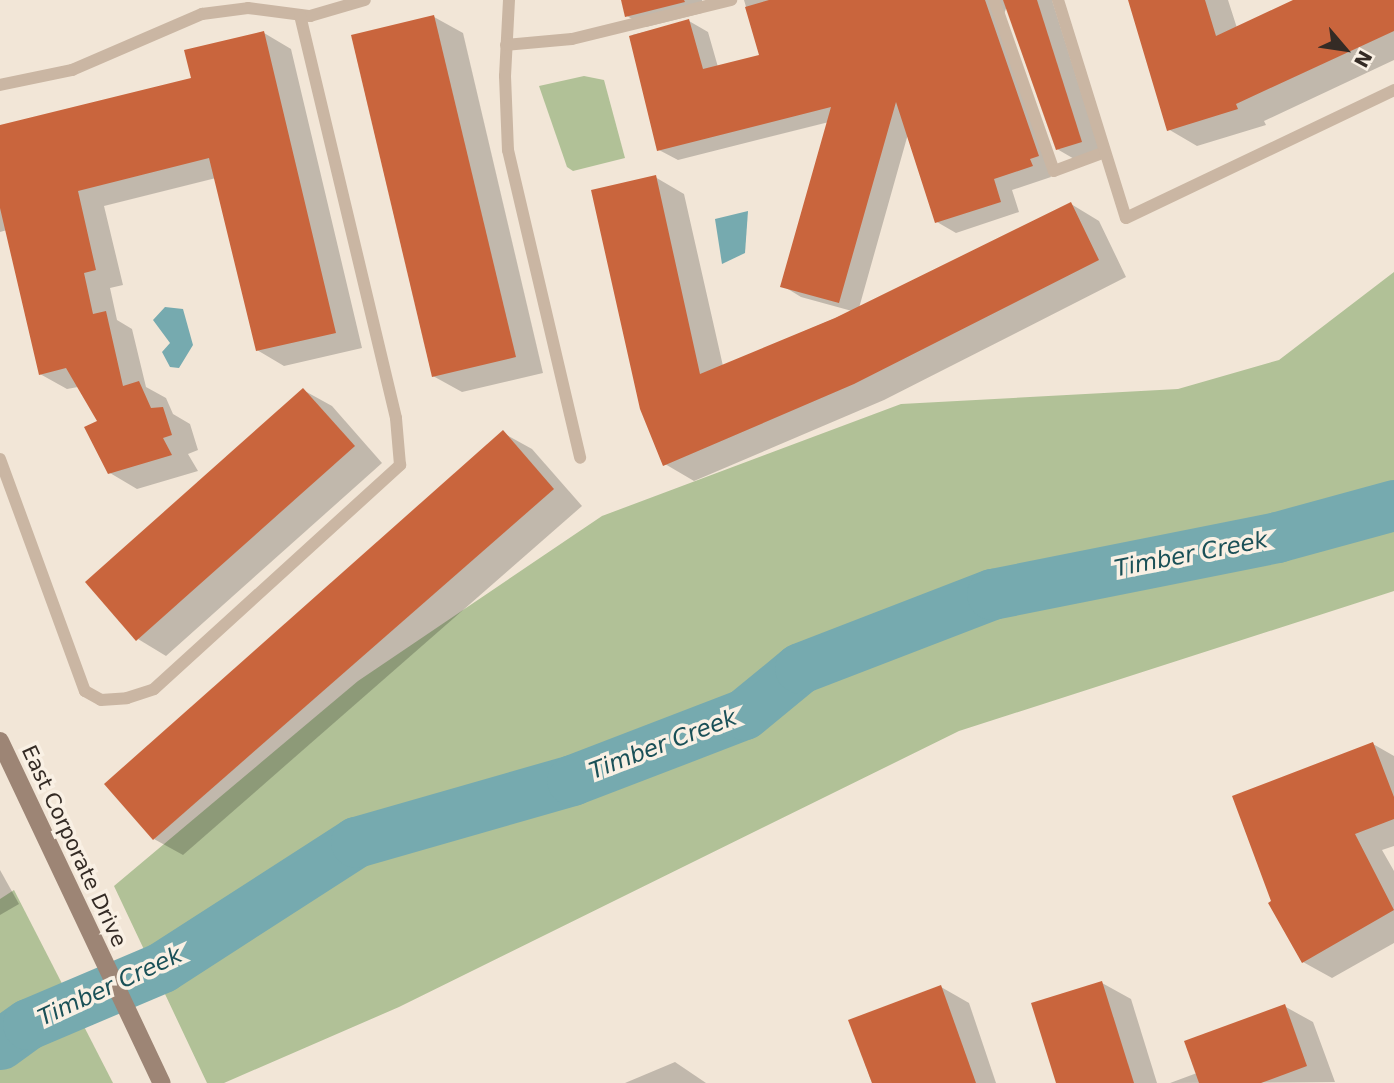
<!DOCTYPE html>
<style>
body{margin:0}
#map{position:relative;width:1394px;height:1083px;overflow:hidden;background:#f2e6d7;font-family:"DejaVu Sans",sans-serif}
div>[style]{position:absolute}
.green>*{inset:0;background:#b1c197}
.water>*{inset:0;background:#76aaaf}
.shadow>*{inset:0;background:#0003}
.river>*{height:51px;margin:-25.5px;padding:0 25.5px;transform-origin:25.5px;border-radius:25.5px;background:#76aaaf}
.building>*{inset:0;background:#c9653d}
.lane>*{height:12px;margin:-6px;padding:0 6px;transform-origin:6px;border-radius:6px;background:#cab6a3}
.secondary>*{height:18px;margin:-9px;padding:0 9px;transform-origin:9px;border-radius:9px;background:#9d8575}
span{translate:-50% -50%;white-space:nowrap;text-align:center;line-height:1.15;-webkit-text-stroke:7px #f9f0e4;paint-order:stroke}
.street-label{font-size:21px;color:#342b25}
.water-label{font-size:23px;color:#1a5057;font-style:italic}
.north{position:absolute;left:1310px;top:14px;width:70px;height:70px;-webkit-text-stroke:5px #f9f0e4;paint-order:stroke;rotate:119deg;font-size:19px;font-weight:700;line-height:28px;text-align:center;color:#342b25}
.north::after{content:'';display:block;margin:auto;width:24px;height:32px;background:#342b25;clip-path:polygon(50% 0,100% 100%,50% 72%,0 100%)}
</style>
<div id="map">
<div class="green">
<div style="clip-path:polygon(584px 76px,604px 80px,625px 158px,573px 171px,567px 167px,539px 86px)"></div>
<div style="clip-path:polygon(1394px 272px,1394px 591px,959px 731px,399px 1007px,224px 1083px,207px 1083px,114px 886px,358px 681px,602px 516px,901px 404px,1178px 389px,1279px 360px)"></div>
<div style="clip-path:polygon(14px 890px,113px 1083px,0 1083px,0 899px)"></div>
</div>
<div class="water">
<div style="clip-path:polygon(748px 211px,745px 253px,722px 264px,715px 219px)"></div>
<div style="clip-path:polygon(165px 307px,183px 309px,193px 345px,179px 368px,170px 367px,162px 352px,170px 343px,153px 320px)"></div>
</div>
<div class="shadow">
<div style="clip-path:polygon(623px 0,702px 0,702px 13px,646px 27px,627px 16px)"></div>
<div style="clip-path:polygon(744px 0,1052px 0,1100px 152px,1076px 160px,1057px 149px,1007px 6px,1004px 14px,1051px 177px,1012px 190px,1019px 212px,956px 233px,937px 222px,908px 134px,859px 308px,1071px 204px,1099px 221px,1126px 277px,884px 400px,694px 481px,665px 464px,655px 177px,684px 194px,723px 366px,852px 311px,801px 297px,783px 286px,829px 122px,678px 160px,659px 150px,632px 35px,689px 21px,708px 32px,718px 67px,761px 57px)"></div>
<div style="clip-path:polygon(1130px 0,1228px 0,1237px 28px,1298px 0,1394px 0,1394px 60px,1264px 121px,1266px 125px,1197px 146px,1168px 129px)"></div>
<div style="clip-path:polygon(434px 17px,463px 33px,543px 373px,462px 392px,433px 376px)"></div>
<div style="clip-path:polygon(264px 33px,291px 49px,362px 348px,284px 366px,257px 350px,216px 178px,104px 206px,123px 285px,110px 288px,117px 320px,132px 329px,146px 387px,166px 398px,173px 414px,190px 424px,198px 450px,188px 454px,198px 471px,137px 489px,110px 473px,99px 421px,78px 387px,67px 389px,40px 374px,7px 230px,0 232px,0 127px,193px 79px)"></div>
<div style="clip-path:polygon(303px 390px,332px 406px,382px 463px,166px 656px,138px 639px)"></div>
<div style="clip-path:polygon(503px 433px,532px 449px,582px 506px,183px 855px,154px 839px)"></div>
<div style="clip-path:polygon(1373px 744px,1394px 756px,1394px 846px,1382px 850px,1394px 871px,1394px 943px,1332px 978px,1303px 962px)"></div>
<div style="clip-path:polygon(0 870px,19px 904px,0 915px)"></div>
<div style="clip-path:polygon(1102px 983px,1131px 999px,1157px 1083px,1057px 1083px)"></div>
<div style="clip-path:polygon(941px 987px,969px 1003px,996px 1083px,872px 1083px,850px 1021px)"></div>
<div style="clip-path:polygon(1284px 1006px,1313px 1022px,1335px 1082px,1170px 1083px,1197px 1073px)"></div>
<div style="clip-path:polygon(675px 1062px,706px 1083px,625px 1083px)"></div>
</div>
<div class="river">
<div style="left:0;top:1044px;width:34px;rotate:-36deg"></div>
<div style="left:28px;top:1024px;width:146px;rotate:-23deg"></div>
<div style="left:162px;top:967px;width:231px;rotate:-32.8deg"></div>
<div style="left:356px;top:842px;width:225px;rotate:-16deg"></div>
<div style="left:572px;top:780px;width:184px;rotate:-21deg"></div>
<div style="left:744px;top:714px;width:72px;rotate:-39.4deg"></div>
<div style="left:800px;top:668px;width:206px;rotate:-21.1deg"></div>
<div style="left:992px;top:594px;width:291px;rotate:-11.3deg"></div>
<div style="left:1277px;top:537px;width:121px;rotate:-15.3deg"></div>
</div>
<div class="building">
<div style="clip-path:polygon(621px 0,684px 0,685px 2px,625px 17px)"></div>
<div style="clip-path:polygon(769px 0,985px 0,1039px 156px,1030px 159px,1033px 166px,994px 179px,1001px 202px,935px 223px,896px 102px,839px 303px,780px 287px,831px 107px,657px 151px,629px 36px,689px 19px,703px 69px,759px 55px,745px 7px)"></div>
<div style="clip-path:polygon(1003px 0,1037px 0,1082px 142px,1056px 150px)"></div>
<div style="clip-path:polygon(1128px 0,1205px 0,1216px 36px,1293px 0,1394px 0,1394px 31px,1236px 104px,1238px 109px,1167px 131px)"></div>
<div style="clip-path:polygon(434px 15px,516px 357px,432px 377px,351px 35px)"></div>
<div style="clip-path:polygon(264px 31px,336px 333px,256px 351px,209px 158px,78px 191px,96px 270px,84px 273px,93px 314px,106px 311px,123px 386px,139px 381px,151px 408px,163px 407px,172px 435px,163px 438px,172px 455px,108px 474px,84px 427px,97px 421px,66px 368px,39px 375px,0 208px,0 125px,191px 78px,184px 50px)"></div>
<div style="clip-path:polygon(656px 175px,700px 374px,835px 318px,1071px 202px,1099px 260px,854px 384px,663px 466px,640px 409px,591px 190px)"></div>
<div style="clip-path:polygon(303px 388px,355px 446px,136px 641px,85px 582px)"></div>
<div style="clip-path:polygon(503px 430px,554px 489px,153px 840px,104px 784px)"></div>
<div style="clip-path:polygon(1373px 742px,1394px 797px,1394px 819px,1355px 834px,1394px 910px,1302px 963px,1268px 903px,1271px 901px,1232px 796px)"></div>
<div style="clip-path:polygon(1102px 981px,1134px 1083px,1056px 1083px,1031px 1003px)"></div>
<div style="clip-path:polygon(941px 985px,976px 1083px,872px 1083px,848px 1020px)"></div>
<div style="clip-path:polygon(1285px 1004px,1307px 1066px,1261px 1083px,1199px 1083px,1184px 1041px)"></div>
</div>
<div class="lane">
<div style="left:509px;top:0;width:76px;rotate:93deg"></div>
<div style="left:505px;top:76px;width:74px;rotate:87.7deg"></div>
<div style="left:508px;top:150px;width:316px;rotate:76.8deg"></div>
<div style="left:994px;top:0;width:181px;rotate:70.7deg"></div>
<div style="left:1054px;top:171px;width:54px;rotate:-20.4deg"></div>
<div style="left:1058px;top:0;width:228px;rotate:72.7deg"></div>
<div style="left:1126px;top:218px;width:297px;rotate:-25.5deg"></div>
<div style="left:506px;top:45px;width:66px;rotate:-5.2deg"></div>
<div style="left:572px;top:39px;width:164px;rotate:-13.8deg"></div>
<div style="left:0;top:85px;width:74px;rotate:-11.8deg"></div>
<div style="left:72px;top:70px;width:142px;rotate:-23.3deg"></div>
<div style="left:202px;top:14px;width:46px;rotate:-7.4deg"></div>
<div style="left:248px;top:8px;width:63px;rotate:7.4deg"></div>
<div style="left:310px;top:16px;width:57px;rotate:-16.2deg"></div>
<div style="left:0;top:459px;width:247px;rotate:69.9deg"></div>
<div style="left:85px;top:691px;width:18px;rotate:29deg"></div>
<div style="left:101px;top:700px;width:26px;rotate:-4deg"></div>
<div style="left:127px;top:698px;width:28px;rotate:-18deg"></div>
<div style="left:154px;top:689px;width:333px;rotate:-42.3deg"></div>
<div style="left:400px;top:465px;width:47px;rotate:-94.9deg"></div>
<div style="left:396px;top:418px;width:414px;rotate:-103.4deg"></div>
</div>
<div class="secondary">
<div style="left:0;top:741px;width:378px;rotate:64.7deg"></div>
</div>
<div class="street-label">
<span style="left:74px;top:846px;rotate:65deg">East Corporate Drive</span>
</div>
<div class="water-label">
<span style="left:1191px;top:554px;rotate:-11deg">Timber Creek</span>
<span style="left:663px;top:744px;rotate:-21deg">Timber Creek</span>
<span style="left:110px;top:986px;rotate:-25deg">Timber Creek</span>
</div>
<div class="north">N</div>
</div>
